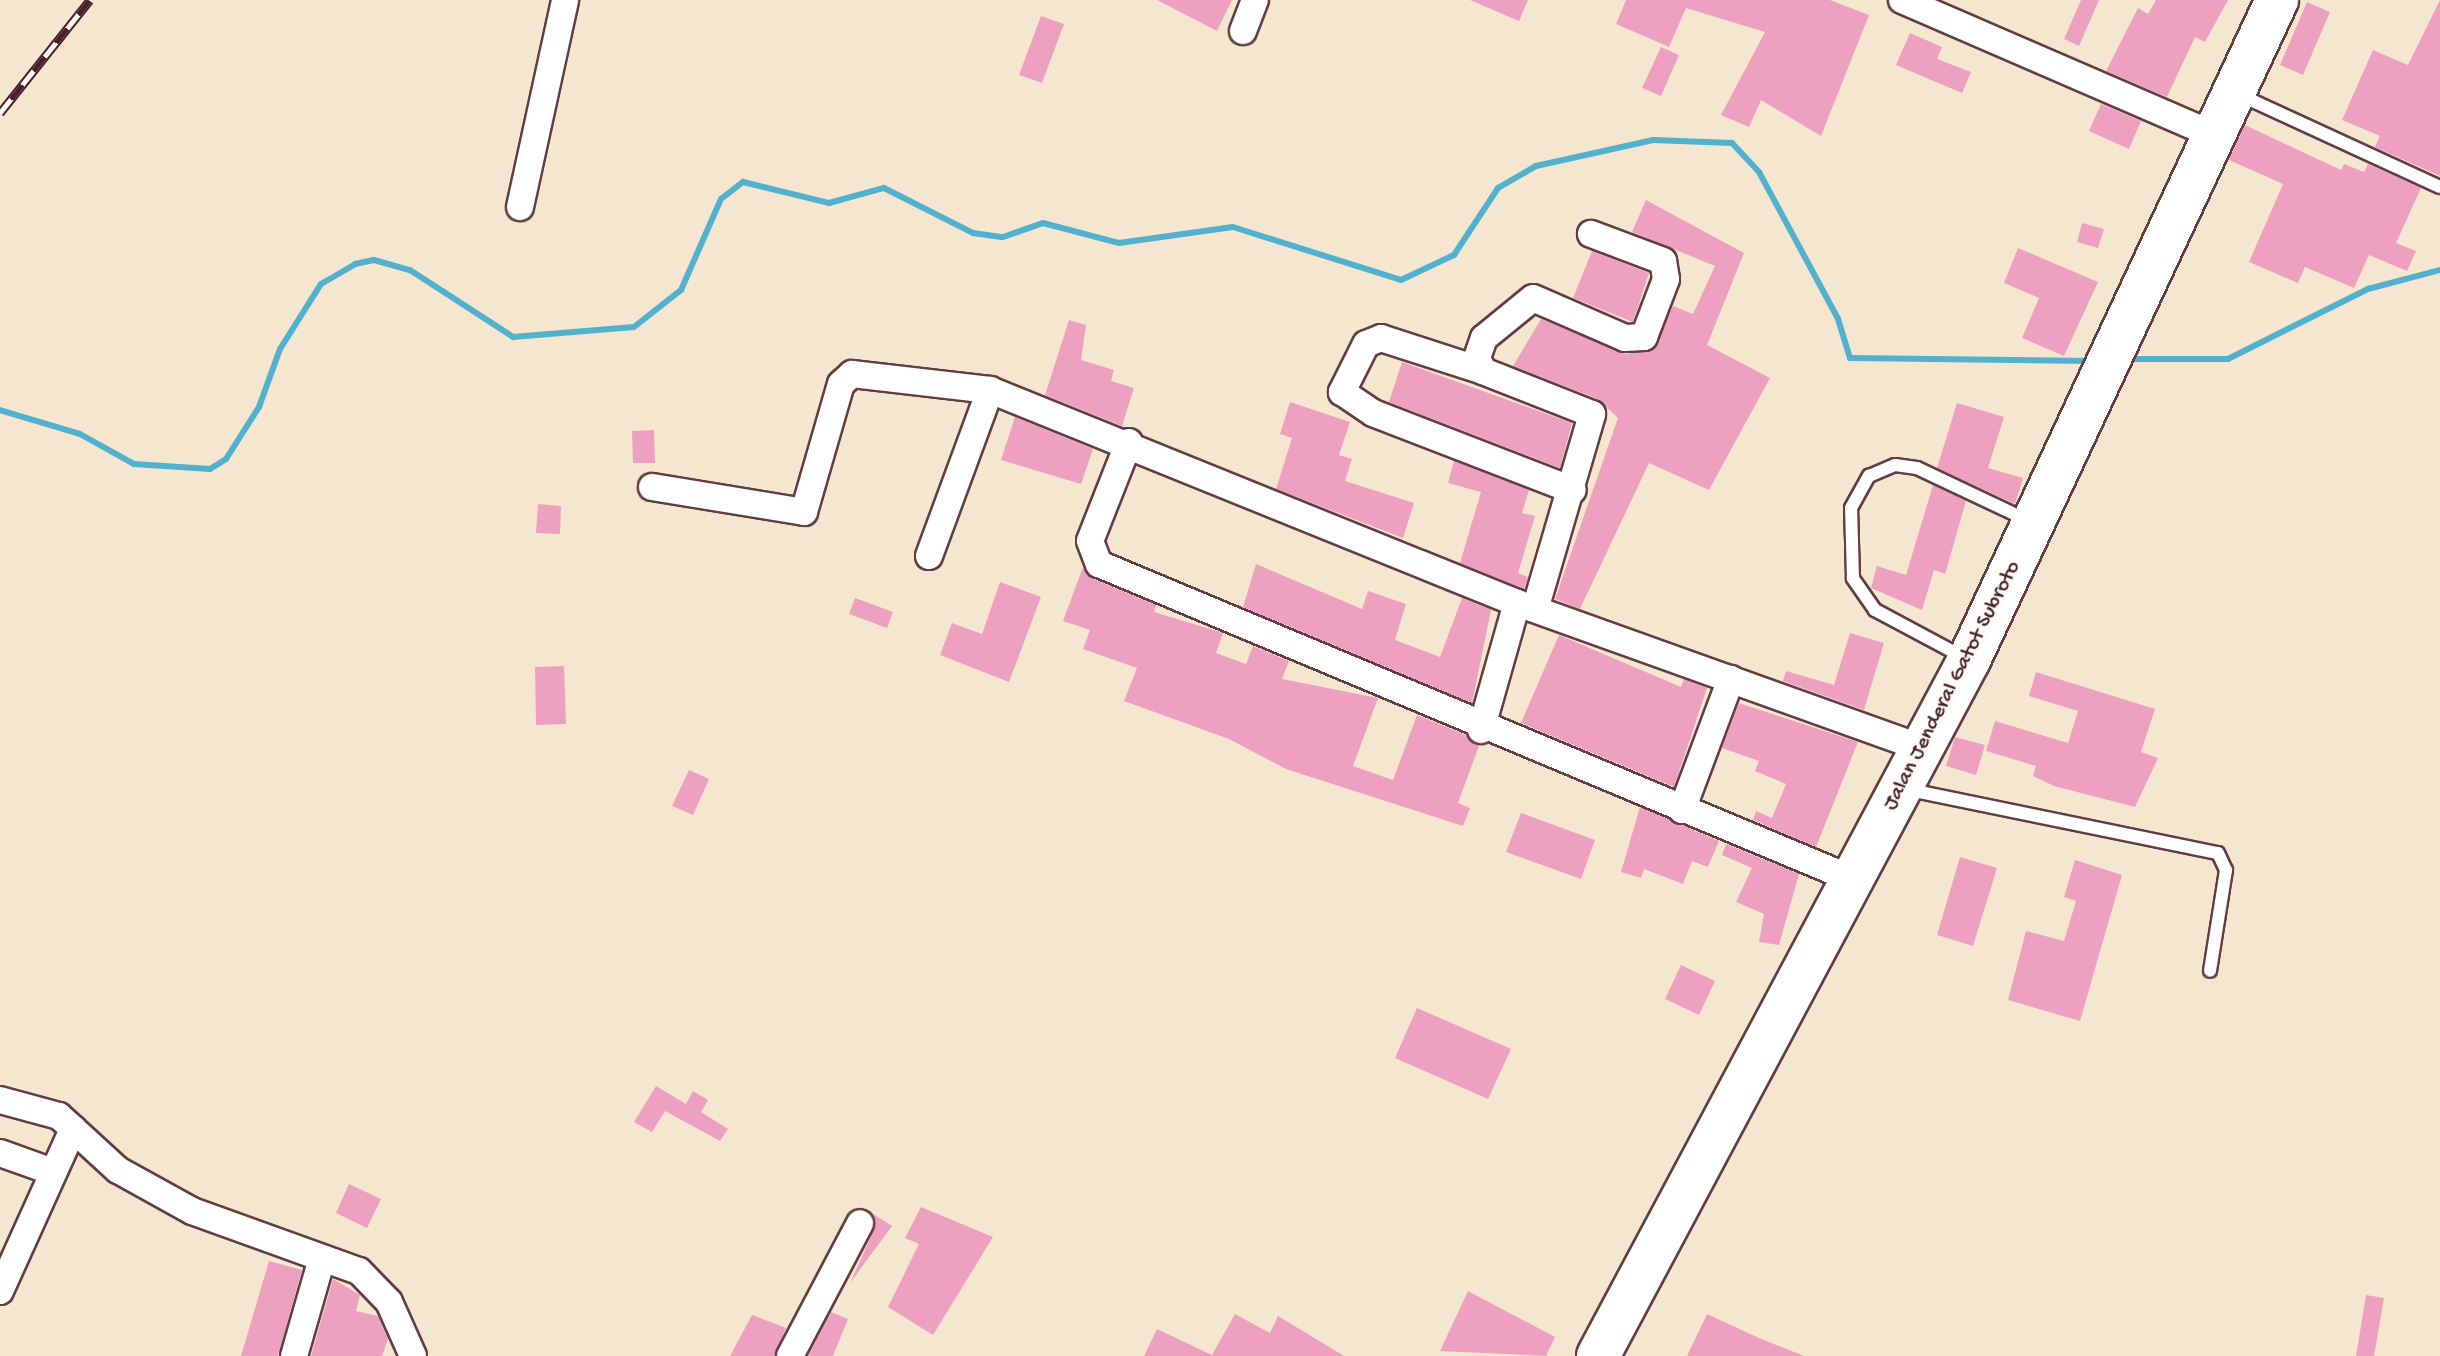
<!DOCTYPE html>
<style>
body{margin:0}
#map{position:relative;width:2440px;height:1356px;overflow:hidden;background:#f5e7cf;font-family:"Gochi Hand",sans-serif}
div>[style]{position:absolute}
.stream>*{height:6px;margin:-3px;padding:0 3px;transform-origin:3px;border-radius:3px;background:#51b1cf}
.building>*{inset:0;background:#eea0c0}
.roads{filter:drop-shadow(2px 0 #643d44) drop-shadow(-2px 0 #643d44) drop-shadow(0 2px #643d44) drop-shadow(0 -2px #643d44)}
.service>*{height:12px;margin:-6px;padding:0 6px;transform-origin:6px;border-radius:6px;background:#fff}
.minor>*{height:26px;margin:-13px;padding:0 13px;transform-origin:13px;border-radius:13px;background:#fff}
.trunk>*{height:42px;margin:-21px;padding:0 21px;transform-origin:21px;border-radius:21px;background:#fff}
.rail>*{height:9px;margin-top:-4.5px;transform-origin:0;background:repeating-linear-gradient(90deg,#fdfcf7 0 18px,#4a1f2b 0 36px);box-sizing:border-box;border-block:2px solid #4a1f2b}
span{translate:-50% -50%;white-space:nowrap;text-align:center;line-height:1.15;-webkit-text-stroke:8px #fdfcf7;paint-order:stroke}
.street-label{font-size:22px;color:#4a1f2b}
</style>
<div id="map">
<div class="stream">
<div style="left:2126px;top:359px;width:102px"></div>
<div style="left:2228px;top:359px;width:157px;rotate:-26.6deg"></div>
<div style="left:2368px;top:289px;width:74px;rotate:-14.8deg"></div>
<div style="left:0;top:410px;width:84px;rotate:16.7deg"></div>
<div style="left:80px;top:434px;width:62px;rotate:29.1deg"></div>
<div style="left:134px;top:464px;width:76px;rotate:3.8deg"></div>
<div style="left:210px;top:469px;width:19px;rotate:-32deg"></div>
<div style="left:226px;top:459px;width:62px;rotate:-57.6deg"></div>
<div style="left:259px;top:407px;width:62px;rotate:-70.1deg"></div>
<div style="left:280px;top:349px;width:77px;rotate:-57.8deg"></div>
<div style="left:321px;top:284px;width:39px;rotate:-30deg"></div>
<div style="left:355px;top:264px;width:19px;rotate:-12deg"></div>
<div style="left:374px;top:260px;width:37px;rotate:16deg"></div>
<div style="left:410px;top:270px;width:123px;rotate:33deg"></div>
<div style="left:513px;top:337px;width:121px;rotate:-4.7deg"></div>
<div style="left:634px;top:327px;width:60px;rotate:-38.2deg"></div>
<div style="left:681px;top:290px;width:99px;rotate:-66.3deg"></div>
<div style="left:721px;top:199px;width:28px;rotate:-38deg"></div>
<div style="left:743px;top:182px;width:89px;rotate:13.7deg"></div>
<div style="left:829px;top:203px;width:57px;rotate:-15.3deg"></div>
<div style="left:884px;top:188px;width:100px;rotate:26.8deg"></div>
<div style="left:973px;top:233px;width:30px;rotate:8deg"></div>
<div style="left:1003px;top:237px;width:42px;rotate:-19.3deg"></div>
<div style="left:1043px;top:223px;width:79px;rotate:14.7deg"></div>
<div style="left:1119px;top:243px;width:115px;rotate:-8deg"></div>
<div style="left:1233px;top:227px;width:176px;rotate:17.5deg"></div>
<div style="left:1401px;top:280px;width:59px;rotate:-25.3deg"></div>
<div style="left:1454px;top:255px;width:80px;rotate:-56.7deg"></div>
<div style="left:1498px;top:188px;width:44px;rotate:-30.1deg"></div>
<div style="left:1536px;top:166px;width:120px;rotate:-12.5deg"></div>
<div style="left:1653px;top:140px;width:79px;rotate:2.2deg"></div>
<div style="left:1732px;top:143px;width:40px;rotate:47deg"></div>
<div style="left:1759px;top:172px;width:167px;rotate:61.7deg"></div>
<div style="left:1838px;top:319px;width:41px;rotate:72.9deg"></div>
<div style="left:1850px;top:358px;width:241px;rotate:0.7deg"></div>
</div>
<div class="building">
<div style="clip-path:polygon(1157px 0,1232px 0,1217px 31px)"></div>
<div style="clip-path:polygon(1470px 0,1528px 0,1519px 21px)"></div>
<div style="clip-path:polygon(1626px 0,1830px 0,1869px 15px,1821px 136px,1761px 100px,1749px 127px,1721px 115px,1765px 32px,1686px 8px,1669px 47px,1616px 24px)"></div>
<div style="clip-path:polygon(2081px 0,2099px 0,2079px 46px,2064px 39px)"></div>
<div style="clip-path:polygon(2156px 0,2228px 0,2205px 42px,2195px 37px,2167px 97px,2106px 71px,2138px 8px,2148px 14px)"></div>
<div style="clip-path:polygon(2440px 0,2440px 176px,2375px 147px,2380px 136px,2342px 120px,2373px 50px,2408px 65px)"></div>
<div style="clip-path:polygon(2307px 2px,2330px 12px,2303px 75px,2280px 65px)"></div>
<div style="clip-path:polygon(1041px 16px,1064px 24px,1042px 83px,1019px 75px)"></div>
<div style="clip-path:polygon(1910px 33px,1942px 47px,1937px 59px,1971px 72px,1962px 93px,1896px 65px)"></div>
<div style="clip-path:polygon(1661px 47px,1679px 55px,1661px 96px,1642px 88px)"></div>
<div style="clip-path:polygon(2101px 104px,2141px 121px,2129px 149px,2089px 131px)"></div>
<div style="clip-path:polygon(2245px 125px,2341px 170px,2344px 164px,2364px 172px,2368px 164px,2421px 188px,2396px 243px,2416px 251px,2407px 271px,2369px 255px,2354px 288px,2305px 267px,2298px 283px,2249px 262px,2283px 184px,2229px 160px)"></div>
<div style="clip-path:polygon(1646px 200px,1744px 253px,1707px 345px,1770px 378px,1709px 490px,1649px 463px,1580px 609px,1555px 599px,1618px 418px,1598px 399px,1513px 366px,1541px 319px,1626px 354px,1654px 349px,1673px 306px,1693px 314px,1715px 266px,1632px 232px)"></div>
<div style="clip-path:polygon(2082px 223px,2104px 229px,2098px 248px,2077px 242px)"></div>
<div style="clip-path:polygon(2018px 248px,2098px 282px,2064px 356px,2022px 338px,2039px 298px,2004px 283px)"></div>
<div style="clip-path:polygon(1592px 251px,1649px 273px,1633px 322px,1573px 298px)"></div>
<div style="clip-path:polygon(1069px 320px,1086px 325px,1081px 360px,1114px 370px,1111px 381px,1134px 388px,1122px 426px,1045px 395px)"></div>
<div style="clip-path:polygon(1402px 362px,1572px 423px,1560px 468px,1389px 402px)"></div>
<div style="clip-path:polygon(1290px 402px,1350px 422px,1339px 455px,1352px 459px,1345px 481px,1414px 503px,1403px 538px,1276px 489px,1292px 438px,1280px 434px)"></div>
<div style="clip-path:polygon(1957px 403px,2004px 417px,1988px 468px,2023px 478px,2015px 504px,1937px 468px)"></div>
<div style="clip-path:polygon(1015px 417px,1093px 449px,1081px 484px,1001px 460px)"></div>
<div style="clip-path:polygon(654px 430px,655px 463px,633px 463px,632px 431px)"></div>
<div style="clip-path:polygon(1454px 461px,1529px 490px,1522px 513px,1535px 516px,1518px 573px,1528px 577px,1524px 589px,1460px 563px,1481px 492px,1448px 483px)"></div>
<div style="clip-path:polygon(1933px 485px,1966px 501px,1945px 574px,1934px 570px,1922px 610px,1871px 588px,1877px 566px,1906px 575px)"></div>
<div style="clip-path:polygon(538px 504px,561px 506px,560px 534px,536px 533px)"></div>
<div style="clip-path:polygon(1256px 564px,1362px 609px,1368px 591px,1406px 604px,1395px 640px,1440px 657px,1462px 598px,1491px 610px,1472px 703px,1243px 607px)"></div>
<div style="clip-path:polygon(1083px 567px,1093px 579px,1156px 605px,1154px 612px,1223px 633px,1216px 653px,1246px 664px,1253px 646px,1289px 661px,1282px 679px,1378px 698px,1353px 766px,1393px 780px,1417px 715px,1466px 735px,1479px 746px,1458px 803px,1470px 808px,1463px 826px,1286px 769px,1229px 739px,1124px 701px,1137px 668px,1083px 649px,1090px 630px,1063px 621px)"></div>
<div style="clip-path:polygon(1000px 582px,1041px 597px,1009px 682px,940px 655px,952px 623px,982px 634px)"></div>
<div style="clip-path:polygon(855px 598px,893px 612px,887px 628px,849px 614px)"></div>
<div style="clip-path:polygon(1850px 633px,1884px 643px,1864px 710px,1783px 681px,1786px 671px,1834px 685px)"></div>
<div style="clip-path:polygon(1559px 635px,1681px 687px,1684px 679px,1707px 688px,1674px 787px,1521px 723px)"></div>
<div style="clip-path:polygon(564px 666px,566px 724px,536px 725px,535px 667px)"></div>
<div style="clip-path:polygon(2036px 672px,2155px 709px,2141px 752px,2158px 758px,2135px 807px,2054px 786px,2033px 776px,2036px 766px,1986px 751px,1995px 721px,2068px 743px,2078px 711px,2029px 696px)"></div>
<div style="clip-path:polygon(1739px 703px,1858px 742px,1816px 847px,1753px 820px,1756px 811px,1772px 818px,1786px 784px,1755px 771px,1759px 761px,1722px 748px)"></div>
<div style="clip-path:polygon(1955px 737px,1985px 745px,1976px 775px,1946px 766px)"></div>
<div style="clip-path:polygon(689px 770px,709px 779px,693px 815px,672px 806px)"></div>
<div style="clip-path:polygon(1640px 807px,1719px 841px,1708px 867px,1692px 861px,1683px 884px,1644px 869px,1641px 878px,1621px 872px)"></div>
<div style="clip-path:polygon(1521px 813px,1595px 840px,1581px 879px,1506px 852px)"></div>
<div style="clip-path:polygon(1726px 844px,1799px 874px,1779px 945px,1759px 942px,1764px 914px,1736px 902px,1752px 868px,1722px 855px)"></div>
<div style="clip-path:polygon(1960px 857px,1997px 868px,1973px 946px,1937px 935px)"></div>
<div style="clip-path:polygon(2075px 860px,2122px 875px,2080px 1021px,2008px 1000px,2026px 931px,2064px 941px,2076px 901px,2064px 897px)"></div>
<div style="clip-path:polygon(1681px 965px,1715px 981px,1699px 1015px,1665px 999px)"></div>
<div style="clip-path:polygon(1417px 1008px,1511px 1049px,1488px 1099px,1395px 1058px)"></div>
<div style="clip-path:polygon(656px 1086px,686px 1104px,693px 1091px,708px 1100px,701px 1112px,728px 1129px,720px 1141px,665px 1111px,652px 1132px,634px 1122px)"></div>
<div style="clip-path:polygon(349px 1184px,381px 1199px,367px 1228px,336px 1213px)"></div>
<div style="clip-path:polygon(921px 1207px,993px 1237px,933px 1335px,888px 1307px,919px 1244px,905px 1238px)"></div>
<div style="clip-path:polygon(873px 1214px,892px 1226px,850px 1283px,874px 1230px)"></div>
<div style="clip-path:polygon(269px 1261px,302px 1270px,278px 1356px,241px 1356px)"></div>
<div style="clip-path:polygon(333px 1279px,360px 1295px,356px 1311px,378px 1316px,388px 1339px,382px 1356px,311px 1356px)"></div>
<div style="clip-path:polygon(1468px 1291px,1555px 1337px,1546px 1356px,1440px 1351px)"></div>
<div style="clip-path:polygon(2366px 1295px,2384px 1298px,2374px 1356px,2356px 1356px)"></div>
<div style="clip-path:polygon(831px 1312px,848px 1319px,833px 1356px,808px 1356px)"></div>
<div style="clip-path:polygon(1235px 1314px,1270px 1333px,1278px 1316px,1344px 1356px,1144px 1356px,1157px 1329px,1212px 1355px)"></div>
<div style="clip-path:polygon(1707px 1314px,1759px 1338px,1804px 1356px,1687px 1356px)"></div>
<div style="clip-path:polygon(752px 1315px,786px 1328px,774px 1356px,730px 1356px)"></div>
</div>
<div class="roads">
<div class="service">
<div style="left:2240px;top:95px;width:220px;rotate:24.7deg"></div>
<div style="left:1963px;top:657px;width:100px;rotate:-151.9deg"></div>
<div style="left:1875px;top:610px;width:39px;rotate:-125deg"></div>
<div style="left:1853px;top:578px;width:70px;rotate:-91.6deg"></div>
<div style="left:1851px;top:508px;width:37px;rotate:-61deg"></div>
<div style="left:1869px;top:476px;width:28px;rotate:-23deg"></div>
<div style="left:1895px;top:465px;width:22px;rotate:8deg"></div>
<div style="left:1917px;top:468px;width:122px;rotate:25.3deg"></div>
<div style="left:1910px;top:790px;width:314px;rotate:11.6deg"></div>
<div style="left:2218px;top:853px;width:19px;rotate:65deg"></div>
<div style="left:2226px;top:870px;width:102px;rotate:99deg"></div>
</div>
<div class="minor">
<div style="left:1902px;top:0;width:342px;rotate:23.4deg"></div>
<div style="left:1243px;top:31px;width:33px;rotate:-69deg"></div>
<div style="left:520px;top:207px;width:212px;rotate:-77.7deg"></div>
<div style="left:1483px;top:371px;width:107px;rotate:-162.1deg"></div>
<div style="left:1381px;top:338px;width:16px;rotate:158deg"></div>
<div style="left:1366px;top:344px;width:54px;rotate:116.6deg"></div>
<div style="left:1342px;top:392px;width:37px;rotate:34deg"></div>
<div style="left:1373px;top:413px;width:214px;rotate:21.1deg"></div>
<div style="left:1129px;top:442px;width:106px;rotate:111.5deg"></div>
<div style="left:1090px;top:541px;width:25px;rotate:69deg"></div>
<div style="left:1099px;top:564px;width:816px;rotate:22.7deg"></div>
<div style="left:652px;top:487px;width:154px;rotate:9.3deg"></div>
<div style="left:804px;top:512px;width:133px;rotate:-73.9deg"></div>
<div style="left:841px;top:384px;width:15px;rotate:-42deg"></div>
<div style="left:852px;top:374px;width:139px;rotate:6.6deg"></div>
<div style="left:990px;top:390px;width:568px;rotate:22.01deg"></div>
<div style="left:1517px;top:603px;width:431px;rotate:19.7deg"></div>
<div style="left:929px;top:556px;width:177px;rotate:-69.8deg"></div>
<div style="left:1536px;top:606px;width:200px;rotate:-73.7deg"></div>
<div style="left:1592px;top:414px;width:117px;rotate:-158.5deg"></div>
<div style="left:1483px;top:371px;width:14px;rotate:-115deg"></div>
<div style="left:1477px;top:358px;width:21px;rotate:-71deg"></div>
<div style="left:1484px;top:338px;width:63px;rotate:-39.2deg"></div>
<div style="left:1533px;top:298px;width:100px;rotate:23.5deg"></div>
<div style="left:1625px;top:338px;width:19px;rotate:-3deg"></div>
<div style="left:1644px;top:337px;width:62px;rotate:-69.2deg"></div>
<div style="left:1666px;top:279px;width:18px;rotate:-99deg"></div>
<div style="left:1663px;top:261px;width:77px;rotate:-159.4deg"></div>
<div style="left:1481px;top:730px;width:132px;rotate:-74.2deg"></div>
<div style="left:1682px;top:810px;width:140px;rotate:-69.5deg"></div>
<div style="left:0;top:1100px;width:61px;rotate:15.2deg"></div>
<div style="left:59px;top:1116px;width:80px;rotate:42.5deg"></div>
<div style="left:118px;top:1170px;width:85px;rotate:29deg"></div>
<div style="left:192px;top:1211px;width:177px;rotate:19.8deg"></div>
<div style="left:359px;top:1271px;width:43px;rotate:45.9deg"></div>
<div style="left:389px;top:1302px;width:59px;rotate:66deg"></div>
<div style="left:0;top:1153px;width:56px;rotate:19.7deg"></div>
<div style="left:0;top:1291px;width:178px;rotate:-65.7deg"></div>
<div style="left:294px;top:1356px;width:98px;rotate:-74deg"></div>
<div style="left:790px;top:1356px;width:150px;rotate:-62.2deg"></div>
</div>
<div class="trunk">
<div style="left:1598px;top:1356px;width:789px;rotate:-61.94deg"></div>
<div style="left:1969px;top:660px;width:728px;rotate:-64.98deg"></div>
</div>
</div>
<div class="rail">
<div style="left:0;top:113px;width:144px;rotate:-51.5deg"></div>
</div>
<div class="street-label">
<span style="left:1953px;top:686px;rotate:-63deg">Jalan Jenderal Gatot Subroto</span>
</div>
</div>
